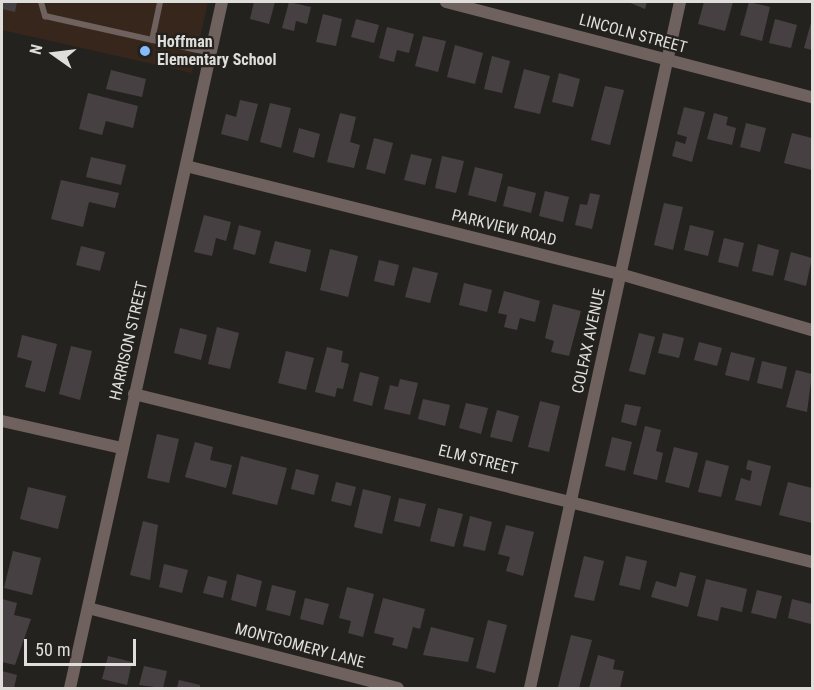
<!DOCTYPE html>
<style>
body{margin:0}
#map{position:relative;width:814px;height:690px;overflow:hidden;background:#24221e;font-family:"Roboto Condensed",sans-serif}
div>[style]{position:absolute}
.education>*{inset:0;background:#36261c}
.building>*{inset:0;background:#464043}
.service>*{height:6px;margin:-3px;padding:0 3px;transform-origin:3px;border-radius:3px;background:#6f615e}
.minor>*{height:12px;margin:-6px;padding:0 6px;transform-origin:6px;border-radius:6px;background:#6f615e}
.dots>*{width:16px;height:16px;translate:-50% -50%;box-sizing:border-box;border:3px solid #24221e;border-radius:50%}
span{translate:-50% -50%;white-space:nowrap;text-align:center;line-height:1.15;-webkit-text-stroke:4.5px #24221e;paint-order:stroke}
.street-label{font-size:16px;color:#dfdedb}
.poi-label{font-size:16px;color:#dfdedb;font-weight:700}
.left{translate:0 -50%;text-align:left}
.frame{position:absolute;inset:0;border:3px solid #dfdedb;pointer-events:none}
.north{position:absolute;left:24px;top:24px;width:60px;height:60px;-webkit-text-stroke:4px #24221e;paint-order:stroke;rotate:284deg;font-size:16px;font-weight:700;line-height:24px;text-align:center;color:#dfdedb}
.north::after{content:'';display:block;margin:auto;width:21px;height:27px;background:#dfdedb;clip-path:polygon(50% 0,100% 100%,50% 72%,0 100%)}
.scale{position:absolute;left:24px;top:639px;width:112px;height:27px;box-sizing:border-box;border:3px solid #dfdedb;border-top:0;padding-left:8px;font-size:18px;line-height:21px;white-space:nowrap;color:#dfdedb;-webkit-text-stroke:4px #24221e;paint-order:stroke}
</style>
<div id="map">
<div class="education">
<div style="clip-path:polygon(2px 2px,208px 2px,192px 73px,2px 30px)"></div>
</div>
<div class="building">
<div style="clip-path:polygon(2px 2px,17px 2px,15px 12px,2px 9px)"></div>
<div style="clip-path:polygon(254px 2px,275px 2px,269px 24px,250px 19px)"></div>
<div style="clip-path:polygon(289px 2px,311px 7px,307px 24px,296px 21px,294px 31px,282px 28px)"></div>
<div style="clip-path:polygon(628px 2px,647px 2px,645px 9px)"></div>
<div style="clip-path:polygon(704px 2px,733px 2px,725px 31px,698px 24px)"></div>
<div style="clip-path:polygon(749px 2px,770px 7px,762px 41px,740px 35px)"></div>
<div style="clip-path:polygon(323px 14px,342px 19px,336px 46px,316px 42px)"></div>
<div style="clip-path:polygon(356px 19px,379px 25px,374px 43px,351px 37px)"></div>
<div style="clip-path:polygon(775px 19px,797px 25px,791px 48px,769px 43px)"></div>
<div style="clip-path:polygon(812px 19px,812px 50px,804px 48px)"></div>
<div style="clip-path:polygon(387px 27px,414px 34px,409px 53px,397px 50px,394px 62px,379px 58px)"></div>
<div style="clip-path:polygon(423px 36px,446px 41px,438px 72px,415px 66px)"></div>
<div style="clip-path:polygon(455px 45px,483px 53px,475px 84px,447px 77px)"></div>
<div style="clip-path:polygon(492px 56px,510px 61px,502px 93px,484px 89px)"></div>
<div style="clip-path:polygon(524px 69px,550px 76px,540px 114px,514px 108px)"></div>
<div style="clip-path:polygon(111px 70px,146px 79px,142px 97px,106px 89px)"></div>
<div style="clip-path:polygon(559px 73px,580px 79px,573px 107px,552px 102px)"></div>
<div style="clip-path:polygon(605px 86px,624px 90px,610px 145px,591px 140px)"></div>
<div style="clip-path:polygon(88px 93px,138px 106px,133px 128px,106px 121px,102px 135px,79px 129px)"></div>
<div style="clip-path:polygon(240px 100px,258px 104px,248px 141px,221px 134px,226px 114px,236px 117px)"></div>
<div style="clip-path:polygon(270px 103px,291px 108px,281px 148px,260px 142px)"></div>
<div style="clip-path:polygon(684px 107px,705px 112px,692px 162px,672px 156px,676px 141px,685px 144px,687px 137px,677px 134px)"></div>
<div style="clip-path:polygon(340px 113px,356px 117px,350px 142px,360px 145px,354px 168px,327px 162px)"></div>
<div style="clip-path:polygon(714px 113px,728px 117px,726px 125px,736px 128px,732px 145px,707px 139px)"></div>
<div style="clip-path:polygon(746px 123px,766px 128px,760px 152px,740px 147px)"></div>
<div style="clip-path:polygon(299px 128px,320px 134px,314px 158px,293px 152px)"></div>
<div style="clip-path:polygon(792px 133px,812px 138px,812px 170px,784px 163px)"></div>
<div style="clip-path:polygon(374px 138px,393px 143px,385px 174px,366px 169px)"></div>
<div style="clip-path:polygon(411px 154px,432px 159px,425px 185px,404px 180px)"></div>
<div style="clip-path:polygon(442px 156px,464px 161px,456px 193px,435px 188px)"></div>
<div style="clip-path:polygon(91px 157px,126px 165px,121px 185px,86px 177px)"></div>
<div style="clip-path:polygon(475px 167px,503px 174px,496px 202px,468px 195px)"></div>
<div style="clip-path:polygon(61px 180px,119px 193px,115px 208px,89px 202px,83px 227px,51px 219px)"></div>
<div style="clip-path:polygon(508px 186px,536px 193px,531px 213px,503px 206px)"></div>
<div style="clip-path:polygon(545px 191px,569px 197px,563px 222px,539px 216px)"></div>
<div style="clip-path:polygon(590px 193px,600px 195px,592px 229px,575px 225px,580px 204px,587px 205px)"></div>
<div style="clip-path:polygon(664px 203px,683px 207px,673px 250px,654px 245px)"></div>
<div style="clip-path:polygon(204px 215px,231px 222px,226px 241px,216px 238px,212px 256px,194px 252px)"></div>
<div style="clip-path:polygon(239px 225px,261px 231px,255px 255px,233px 249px)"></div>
<div style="clip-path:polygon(690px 225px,714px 231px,708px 256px,684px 250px)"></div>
<div style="clip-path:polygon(724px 238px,744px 243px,738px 267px,718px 262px)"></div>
<div style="clip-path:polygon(275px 241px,311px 250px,306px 272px,269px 263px)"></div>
<div style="clip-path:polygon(758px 244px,779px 250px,773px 276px,752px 271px)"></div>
<div style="clip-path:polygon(81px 246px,105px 252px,100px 271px,76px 265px)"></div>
<div style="clip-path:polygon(330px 249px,358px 256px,348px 297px,320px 290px)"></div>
<div style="clip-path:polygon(791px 252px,812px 258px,806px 286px,784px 280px)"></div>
<div style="clip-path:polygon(379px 260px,399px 265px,394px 286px,374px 281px)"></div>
<div style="clip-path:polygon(413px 267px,438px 273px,430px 303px,405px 297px)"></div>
<div style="clip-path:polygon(464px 283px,492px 290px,487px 312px,459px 305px)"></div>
<div style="clip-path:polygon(504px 291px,540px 301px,535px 322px,520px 318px,517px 330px,504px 327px,507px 315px,498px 313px)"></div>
<div style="clip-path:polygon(553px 304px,581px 311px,569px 356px,551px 352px,554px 341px,545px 338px)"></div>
<div style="clip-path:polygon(217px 327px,239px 333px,230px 369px,208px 364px)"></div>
<div style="clip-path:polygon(180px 328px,207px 335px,201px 360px,174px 353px)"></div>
<div style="clip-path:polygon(639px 333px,655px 337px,645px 375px,629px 371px)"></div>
<div style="clip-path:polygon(663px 333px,684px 338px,679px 358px,658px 353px)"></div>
<div style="clip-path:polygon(22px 335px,57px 344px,45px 392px,25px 387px,32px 361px,17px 357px)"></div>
<div style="clip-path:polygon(699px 342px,722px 348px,717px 366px,694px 360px)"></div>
<div style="clip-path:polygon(71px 346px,92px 351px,80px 400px,59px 394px)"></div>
<div style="clip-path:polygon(327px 347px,343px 351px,341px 362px,349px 364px,343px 389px,337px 388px,335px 397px,315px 392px)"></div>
<div style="clip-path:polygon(286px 351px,314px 358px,306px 390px,278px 383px)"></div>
<div style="clip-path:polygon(731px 352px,755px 358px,749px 381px,725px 375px)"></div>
<div style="clip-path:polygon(762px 361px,787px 367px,782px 389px,757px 383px)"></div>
<div style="clip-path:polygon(796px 370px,812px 374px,807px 412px,786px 407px)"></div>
<div style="clip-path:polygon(360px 372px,379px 377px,372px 406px,353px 401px)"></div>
<div style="clip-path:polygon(400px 379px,418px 383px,410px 415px,384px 409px,390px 385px,398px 387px)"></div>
<div style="clip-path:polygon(423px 399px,450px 405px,445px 426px,418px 419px)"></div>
<div style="clip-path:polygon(540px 401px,560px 406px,549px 452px,528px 447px)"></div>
<div style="clip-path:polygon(466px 403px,488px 408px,481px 434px,459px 428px)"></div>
<div style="clip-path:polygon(625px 404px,641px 407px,636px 426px,621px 422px)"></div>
<div style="clip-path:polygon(497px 410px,519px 416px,512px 442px,490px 437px)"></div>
<div style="clip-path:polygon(645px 426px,661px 430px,656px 451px,663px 453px,657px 480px,633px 474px)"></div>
<div style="clip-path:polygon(157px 434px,179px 439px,169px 483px,147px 478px)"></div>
<div style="clip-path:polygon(612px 437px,632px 442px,625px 471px,605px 466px)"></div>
<div style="clip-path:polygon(195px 442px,213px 447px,210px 460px,232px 465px,226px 488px,185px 477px)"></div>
<div style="clip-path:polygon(674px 447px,698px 453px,689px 488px,665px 482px)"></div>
<div style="clip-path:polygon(241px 456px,287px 468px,277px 505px,232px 494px)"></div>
<div style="clip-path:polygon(706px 460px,729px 466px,721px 497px,698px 492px)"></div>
<div style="clip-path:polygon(748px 460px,771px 466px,761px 506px,735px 500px,741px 478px,750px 481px,752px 471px,746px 469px)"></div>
<div style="clip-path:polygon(296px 469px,319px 475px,314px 495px,291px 489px)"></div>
<div style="clip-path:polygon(336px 482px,356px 487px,351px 506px,331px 501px)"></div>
<div style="clip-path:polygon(788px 482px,812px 488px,812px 523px,779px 515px)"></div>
<div style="clip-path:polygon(28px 487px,66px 496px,58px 529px,20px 519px)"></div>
<div style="clip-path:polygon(363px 489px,391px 496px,382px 534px,354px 527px)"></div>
<div style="clip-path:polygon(399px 498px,426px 504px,420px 527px,394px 521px)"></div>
<div style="clip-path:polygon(438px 508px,463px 514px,454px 547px,430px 541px)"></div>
<div style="clip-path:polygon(470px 516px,492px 522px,485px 551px,463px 546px)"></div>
<div style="clip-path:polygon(143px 521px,158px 525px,150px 580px,130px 575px)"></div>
<div style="clip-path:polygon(506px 525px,534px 532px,523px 576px,506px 571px,510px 557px,498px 554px)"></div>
<div style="clip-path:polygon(13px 551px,41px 558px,32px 595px,4px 588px)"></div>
<div style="clip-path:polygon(584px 556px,604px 561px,594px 601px,574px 597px)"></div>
<div style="clip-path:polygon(626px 556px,647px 561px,640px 590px,619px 585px)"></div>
<div style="clip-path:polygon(164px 564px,188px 570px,182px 593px,159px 587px)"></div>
<div style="clip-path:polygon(680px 572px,696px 576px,688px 607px,651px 597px,656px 581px,676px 587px)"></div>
<div style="clip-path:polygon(237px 574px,262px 581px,256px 607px,231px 600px)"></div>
<div style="clip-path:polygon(208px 576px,227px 581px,223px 598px,203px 593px)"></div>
<div style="clip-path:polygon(706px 579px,747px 589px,742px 612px,721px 607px,718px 621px,697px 616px)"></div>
<div style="clip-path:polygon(272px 585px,296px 591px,290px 616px,266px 610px)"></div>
<div style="clip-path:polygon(347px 587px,374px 594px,363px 637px,348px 633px,351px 621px,339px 618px)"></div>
<div style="clip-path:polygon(757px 590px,782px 596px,776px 619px,751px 613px)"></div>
<div style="clip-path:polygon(305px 598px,329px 604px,323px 625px,300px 619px)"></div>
<div style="clip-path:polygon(383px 598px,425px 609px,420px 629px,413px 627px,407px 649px,392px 645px,394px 638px,374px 633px)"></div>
<div style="clip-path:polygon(2px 599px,17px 603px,14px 615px,31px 619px,15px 665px,2px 662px)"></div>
<div style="clip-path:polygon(792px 599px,812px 604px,811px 624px,788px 618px)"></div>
<div style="clip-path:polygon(488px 620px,507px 625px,495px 673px,476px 668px)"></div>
<div style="clip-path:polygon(431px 627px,474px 638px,468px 662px,423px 655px)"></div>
<div style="clip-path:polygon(571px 635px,592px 640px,579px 688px,558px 687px)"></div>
<div style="clip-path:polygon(598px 655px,615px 660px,613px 669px,624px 671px,620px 688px,589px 688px)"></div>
<div style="clip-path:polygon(108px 656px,132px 662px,127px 685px,102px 679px)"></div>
<div style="clip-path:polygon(144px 666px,167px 671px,163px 688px,139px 685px)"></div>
<div style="clip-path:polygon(2px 671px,17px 675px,14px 688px,2px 688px)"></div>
<div style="clip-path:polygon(179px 680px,200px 685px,200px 688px,177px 688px)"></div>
</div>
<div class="service">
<div style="left:41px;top:2px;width:15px;rotate:74deg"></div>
<div style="left:45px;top:16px;width:170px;rotate:12.6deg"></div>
<div style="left:152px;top:40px;width:39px;rotate:-78deg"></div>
</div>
<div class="minor">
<div style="left:446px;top:2px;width:378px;rotate:14.6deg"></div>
<div style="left:186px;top:166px;width:447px;rotate:14deg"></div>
<div style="left:620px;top:274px;width:200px;rotate:16.3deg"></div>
<div style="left:134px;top:394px;width:699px;rotate:13.92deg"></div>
<div style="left:2px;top:421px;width:123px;rotate:12.7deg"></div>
<div style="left:88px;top:608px;width:320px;rotate:14.5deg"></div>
<div style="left:70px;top:688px;width:703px;rotate:-77.51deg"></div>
<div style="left:530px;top:688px;width:702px;rotate:-77.67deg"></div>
</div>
<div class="dots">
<div style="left:145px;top:51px;background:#86bbfb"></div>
</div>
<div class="street-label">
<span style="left:633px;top:34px;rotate:15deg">LINCOLN STREET</span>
<span style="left:504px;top:228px;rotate:14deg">PARKVIEW ROAD</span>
<span style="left:129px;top:341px;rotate:-77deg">HARRISON STREET</span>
<span style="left:589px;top:341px;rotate:-78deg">COLFAX AVENUE</span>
<span style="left:478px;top:460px;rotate:14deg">ELM STREET</span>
<span style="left:300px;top:646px;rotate:15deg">MONTGOMERY LANE</span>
</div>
<div class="poi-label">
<span class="left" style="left:157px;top:51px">Hoffman<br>Elementary School</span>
</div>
<div class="frame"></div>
<div class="north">N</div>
<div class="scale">50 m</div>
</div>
